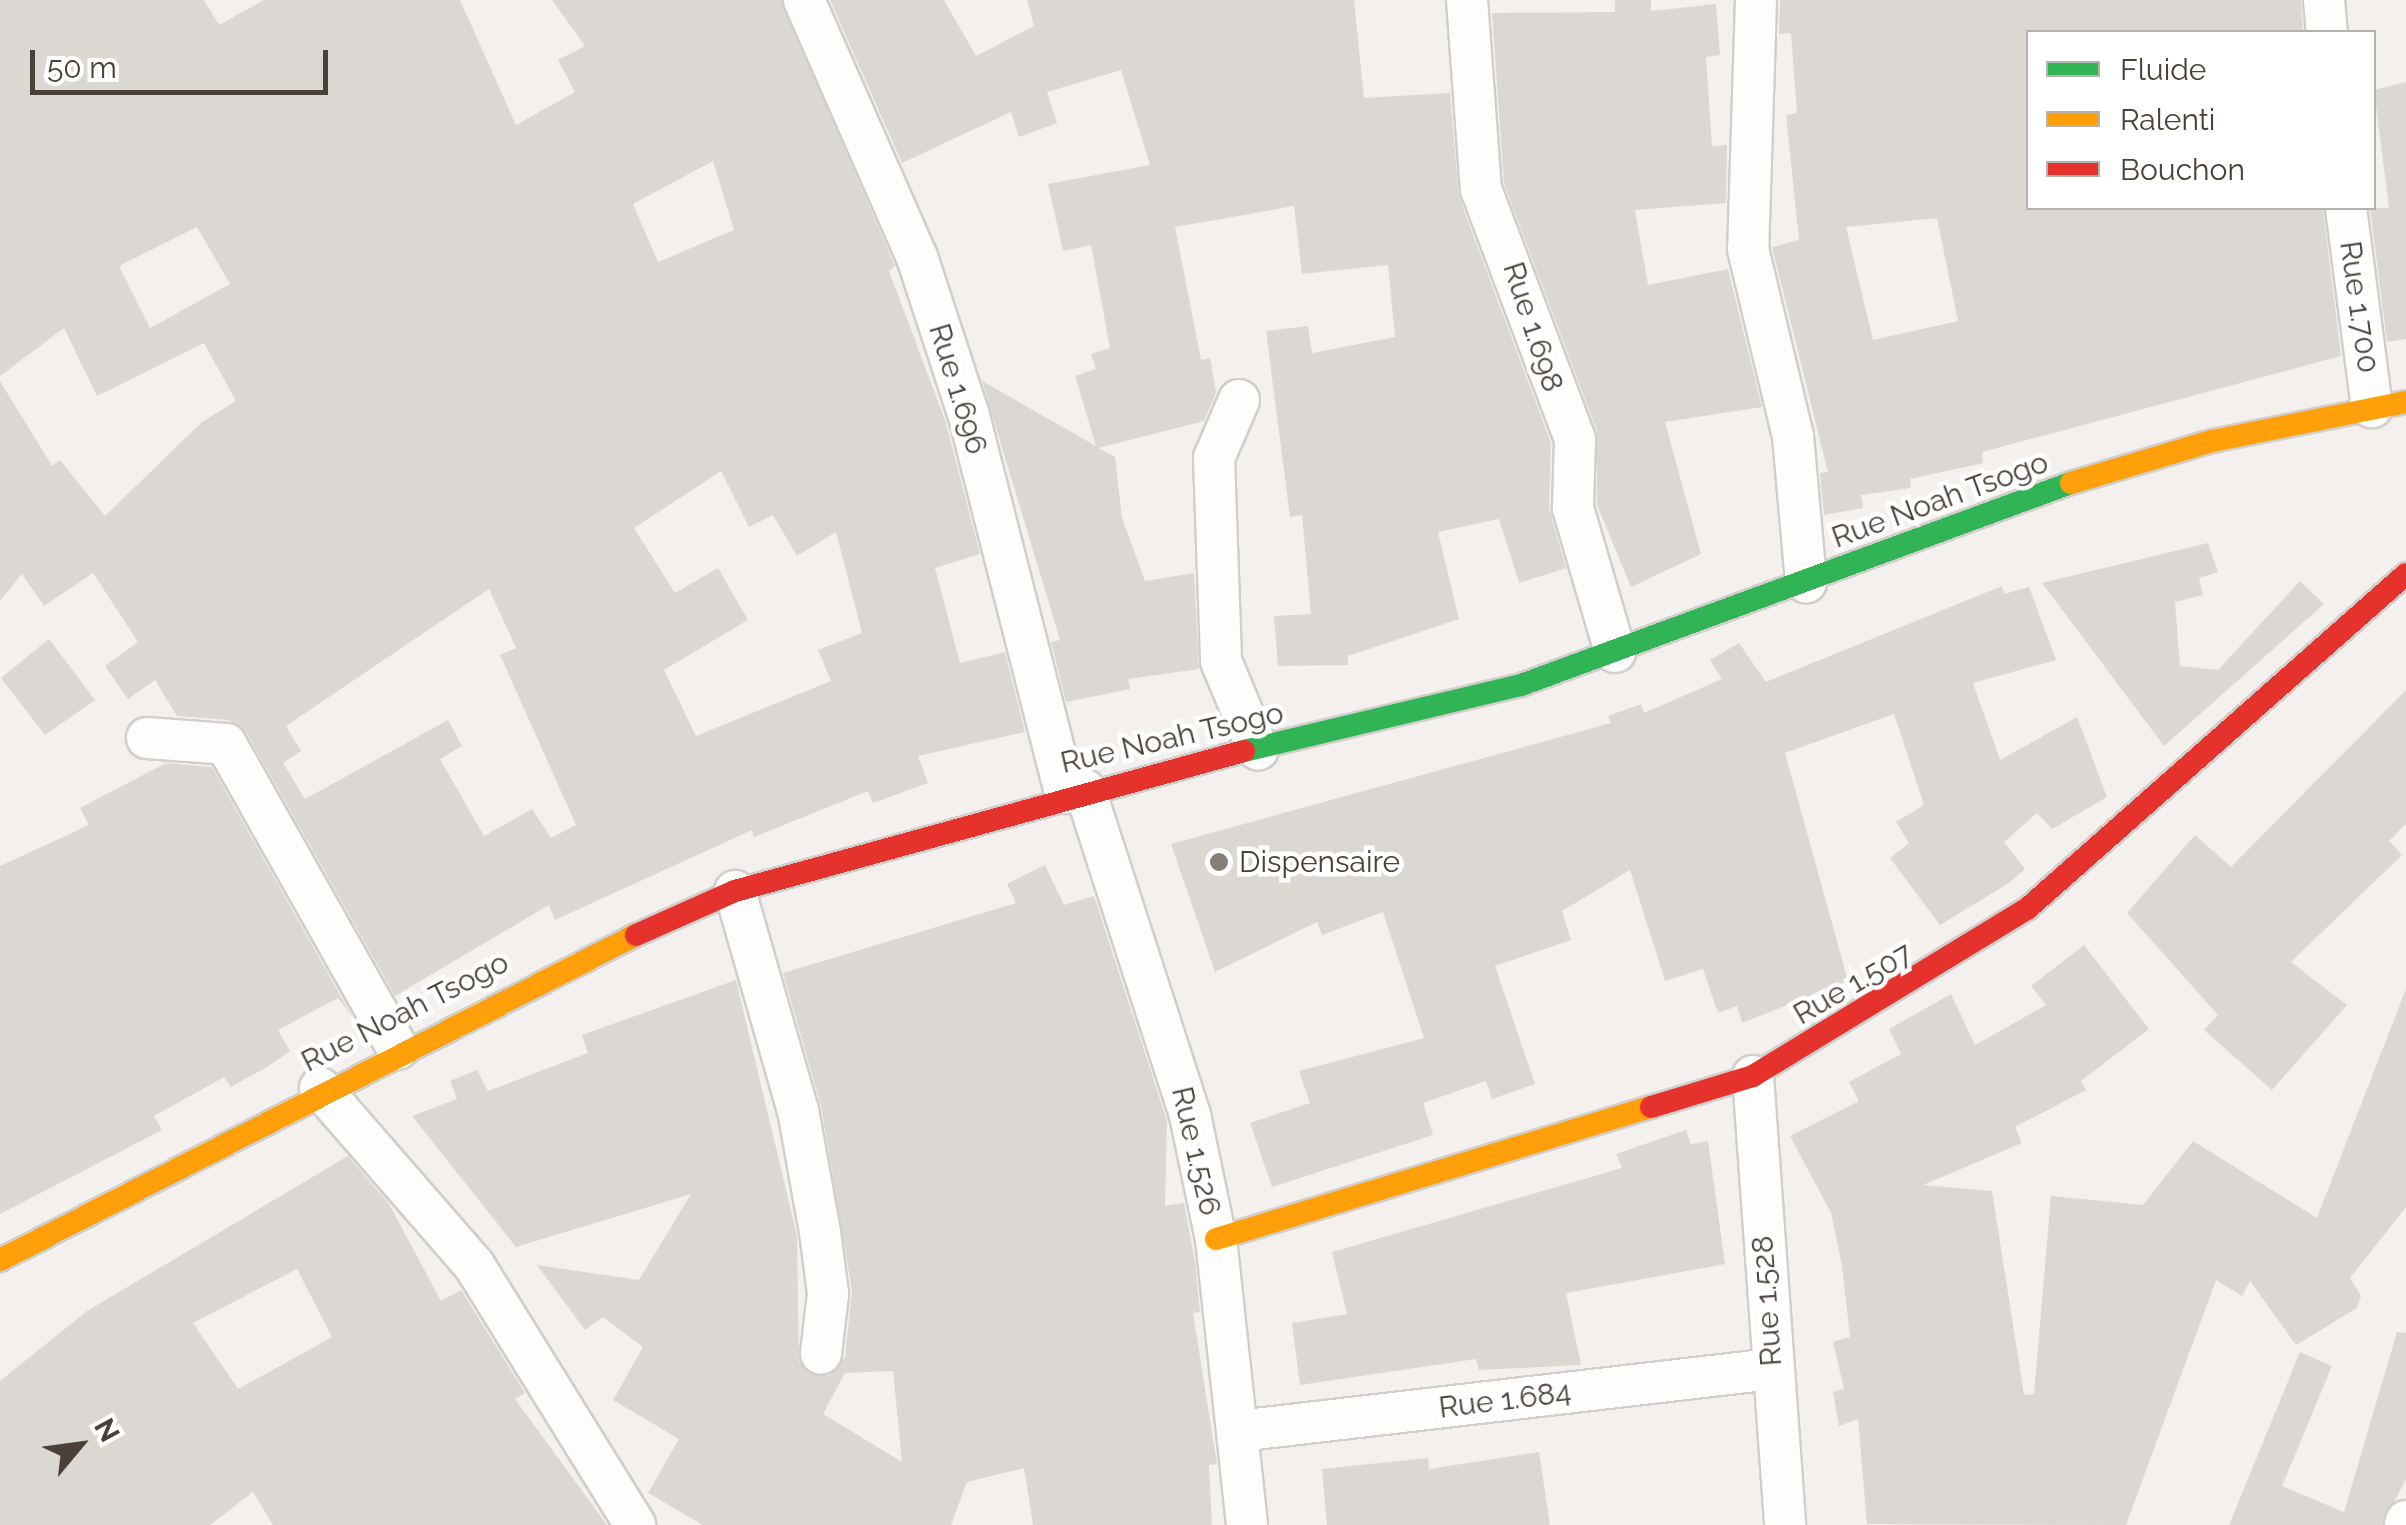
<!DOCTYPE html>
<style>
body{margin:0}
#map{position:relative;width:2406px;height:1525px;overflow:hidden;background:#f3f0ed;font-family:Raleway,sans-serif}
div>[style]{position:absolute}
.building>*{inset:0;background:#dbd8d4}
.roads{filter:drop-shadow(2px 0 #d1cecb) drop-shadow(-2px 0 #d1cecb) drop-shadow(0 2px #d1cecb) drop-shadow(0 -2px #d1cecb)}
.street>*{height:40px;margin:-20px;padding:0 20px;transform-origin:20px;border-radius:20px;background:#fdfdfc}
.fast>*{height:22px;margin:-11px;padding:0 11px;transform-origin:11px;border-radius:11px;background:#30b455}
.slow>*{height:22px;margin:-11px;padding:0 11px;transform-origin:11px;border-radius:11px;background:#ff9f0a}
.jam>*{height:22px;margin:-11px;padding:0 11px;transform-origin:11px;border-radius:11px;background:#e5322d}
.dots>*{width:28px;height:28px;translate:-50% -50%;box-sizing:border-box;border:5px solid #fff;border-radius:50%}
span{translate:-50% -50%;white-space:nowrap;text-align:center;line-height:1.15;-webkit-text-stroke:9px #fff;paint-order:stroke}
.street-label{font-size:30px;color:#494138}
.poi-label{font-size:30px;color:#494138}
.left{translate:0 -50%;text-align:left}
.legend{position:absolute;left:2026px;top:30px;width:350px;height:180px;box-sizing:border-box;background:#fff;border:2px solid #b6b3af;margin:0;padding:12px 18px;list-style:none;font-size:30px;color:#494138}
.legend li{display:flex;align-items:center;gap:20px;height:50px}
.legend b{width:50px;border:2px solid #b6b3af}
.north{position:absolute;left:30px;top:1395px;width:100px;height:100px;-webkit-text-stroke:8px #fff;paint-order:stroke;rotate:61deg;font-size:28px;font-weight:700;line-height:40px;text-align:center;color:#494138}
.north::after{content:'';display:block;margin:auto;width:35px;height:45px;background:#494138;clip-path:polygon(50% 0,100% 100%,50% 72%,0 100%)}
.scale{position:absolute;left:30px;top:50px;width:298px;height:45px;box-sizing:border-box;border:5px solid #494138;border-top:0;padding-left:12px;font-size:30px;line-height:35px;white-space:nowrap;color:#494138;-webkit-text-stroke:8px #fff;paint-order:stroke}
</style>
<div id="map">
<div class="building">
<div style="clip-path:polygon(evenodd,0 0,204px 0,219px 25px,264px 0,460px 0,516px 125px,575px 92px,558px 60px,585px 46px,552px 0,781px 0,895px 266px,889px 271px,946px 423px,980px 554px,935px 568px,960px 663px,1005px 652px,1025px 732px,918px 756px,928px 783px,873px 803px,868px 791px,754px 837px,752px 830px,555px 920px,549px 905px,395px 996px,246px 732px,229px 720px,177px 716px,155px 680px,128px 699px,105px 666px,138px 642px,93px 573px,44px 606px,22px 574px,0 601px,0 381px,52px 466px,60px 460px,105px 516px,202px 422px,236px 401px,204px 343px,97px 396px,64px 328px,0 376px,0 0,713px 161px,734px 230px,658px 262px,633px 204px,713px 161px,0 0,197px 227px,230px 284px,150px 328px,119px 266px,197px 227px,0 0,721px 471px,749px 527px,773px 515px,797px 556px,836px 532px,862px 633px,818px 650px,831px 681px,696px 736px,664px 670px,748px 620px,718px 568px,675px 593px,634px 528px,721px 471px,0 0,489px 589px,516px 648px,500px 655px,576px 825px,551px 838px,532px 809px,484px 836px,440px 759px,462px 746px,448px 720px,305px 799px,283px 763px,301px 751px,286px 726px,489px 589px)"></div>
<div style="clip-path:polygon(830px 0,944px 0,976px 56px,1034px 26px,1027px 0,1354px 0,1364px 98px,1450px 93px,1459px 197px,1551px 443px,1549px 508px,1566px 568px,1519px 583px,1499px 519px,1438px 532px,1459px 619px,1348px 656px,1348px 665px,1278px 666px,1274px 616px,1311px 614px,1302px 515px,1290px 517px,1266px 331px,1308px 326px,1312px 353px,1395px 337px,1388px 265px,1302px 274px,1294px 206px,1175px 227px,1201px 360px,1210px 358px,1216px 393px,1204px 421px,1098px 448px,1115px 457px,1122px 518px,1145px 581px,1194px 573px,1199px 669px,1128px 679px,1130px 689px,1066px 702px,1051px 642px,1060px 640px,982px 381px,1096px 446px,1075px 376px,1096px 369px,1091px 354px,1110px 348px,1091px 245px,1063px 251px,1048px 184px,1150px 165px,1121px 70px,1047px 92px,1057px 123px,1019px 137px,1011px 112px,902px 163px)"></div>
<div style="clip-path:polygon(1615px 0,1651px 0,1651px 11px,1716px 4px,1720px 55px,1706px 57px,1712px 146px,1727px 145px,1726px 203px,1635px 210px,1648px 285px,1728px 269px,1762px 407px,1665px 422px,1701px 554px,1631px 587px,1597px 505px,1597px 431px,1504px 184px,1492px 13px,1615px 12px)"></div>
<div style="clip-path:polygon(evenodd,1780px 0,2301px 0,2303px 32px,2028px 32px,2028px 208px,2323px 208px,2341px 356px,1982px 452px,1983px 463px,1910px 479px,1911px 488px,1861px 495px,1863px 508px,1824px 515px,1820px 473px,1828px 472px,1772px 247px,1799px 240px,1786px 115px,1797px 113px,1791px 33px,1779px 34px,1780px 0,1937px 218px,1958px 321px,1873px 340px,1846px 227px,1937px 218px)"></div>
<div style="clip-path:polygon(2406px 82px,2406px 339px,2387px 342px,2370px 208px,2389px 208px,2374px 90px)"></div>
<div style="clip-path:polygon(2208px 543px,2218px 572px,2199px 578px,2203px 595px,2175px 602px,2180px 666px,2218px 670px,2300px 581px,2324px 604px,2164px 746px,2042px 583px)"></div>
<div style="clip-path:polygon(2002px 586px,2004px 594px,2029px 587px,2056px 660px,1973px 683px,2000px 760px,2077px 717px,2107px 797px,2052px 829px,2037px 813px,2004px 842px,2025px 869px,2009px 883px,1940px 925px,1890px 858px,1909px 843px,1896px 822px,1924px 805px,1894px 714px,1785px 753px,1848px 981px,1742px 1023px,1737px 1006px,1718px 1013px,1703px 969px,1665px 981px,1630px 870px,1562px 911px,1571px 940px,1495px 966px,1535px 1084px,1492px 1099px,1486px 1081px,1423px 1103px,1433px 1135px,1272px 1187px,1250px 1123px,1310px 1103px,1299px 1071px,1424px 1038px,1383px 912px,1322px 935px,1317px 922px,1215px 972px,1171px 844px,1611px 723px,1608px 716px,1641px 704px,1644px 713px,1722px 679px,1710px 660px,1739px 643px,1766px 682px)"></div>
<div style="clip-path:polygon(49px 639px,95px 700px,45px 735px,1px 678px)"></div>
<div style="clip-path:polygon(2406px 690px,2406px 824px,2389px 841px,2402px 855px,2291px 962px,2347px 1005px,2272px 1090px,2204px 1030px,2218px 1015px,2127px 913px,2195px 835px,2231px 867px)"></div>
<div style="clip-path:polygon(166px 763px,212px 767px,353px 1018px,338px 998px,278px 1030px,290px 1051px,267px 1067px,231px 1087px,224px 1077px,154px 1116px,162px 1130px,0 1214px,0 866px,89px 825px,80px 808px)"></div>
<div style="clip-path:polygon(evenodd,1045px 865px,1064px 905px,1094px 896px,1167px 1121px,1165px 1206px,1184px 1203px,1195px 1262px,1200px 1312px,1193px 1313px,1217px 1464px,1209px 1465px,1212px 1525px,1033px 1525px,1024px 1468px,967px 1482px,951px 1525px,703px 1525px,648px 1493px,679px 1439px,613px 1400px,643px 1347px,603px 1317px,585px 1330px,537px 1265px,639px 1280px,691px 1194px,516px 1247px,412px 1116px,457px 1099px,450px 1081px,477px 1070px,488px 1091px,588px 1053px,582px 1035px,736px 980px,797px 1236px,799px 1362px,829px 1376px,845px 1357px,852px 1291px,821px 1106px,783px 973px,1016px 903px,1007px 884px,1045px 865px,893px 1371px,902px 1462px,823px 1414px,845px 1373px,893px 1371px)"></div>
<div style="clip-path:polygon(2084px 945px,2149px 1029px,2081px 1081px,2086px 1090px,2015px 1127px,2022px 1143px,1923px 1185px,1992px 1191px,2024px 1395px,2034px 1394px,2051px 1196px,2143px 1205px,2193px 1141px,2317px 1218px,2406px 989px,2406px 1207px,2350px 1278px,2361px 1296px,2357px 1308px,2296px 1345px,2250px 1281px,2242px 1296px,2216px 1280px,2126px 1525px,1867px 1524px,1858px 1419px,1839px 1426px,1833px 1392px,1844px 1389px,1833px 1342px,1850px 1337px,1842px 1265px,1831px 1213px,1790px 1136px,1859px 1101px,1849px 1082px,1901px 1054px,1889px 1029px,1951px 994px,1975px 1045px,2046px 1005px,2031px 986px)"></div>
<div style="clip-path:polygon(1686px 1130px,1691px 1144px,1708px 1141px,1725px 1264px,1566px 1293px,1581px 1365px,1479px 1370px,1476px 1359px,1300px 1385px,1292px 1323px,1347px 1314px,1332px 1252px,1622px 1168px,1616px 1154px)"></div>
<div style="clip-path:polygon(evenodd,348px 1156px,389px 1204px,441px 1301px,461px 1290px,525px 1393px,515px 1399px,607px 1525px,273px 1525px,253px 1492px,210px 1525px,0 1525px,0 1381px,87px 1311px,348px 1156px,297px 1269px,332px 1337px,238px 1389px,193px 1323px,297px 1269px)"></div>
<div style="clip-path:polygon(2397px 1332px,2406px 1333px,2406px 1479px,2382px 1525px,2229px 1525px,2300px 1352px,2332px 1366px,2282px 1486px,2344px 1512px)"></div>
<div style="clip-path:polygon(1539px 1452px,1550px 1525px,1327px 1525px,1322px 1469px,1428px 1458px,1429px 1469px)"></div>
</div>
<div class="roads">
<div class="street">
<div style="left:804px;top:0;width:281px;rotate:66.3deg"></div>
<div style="left:917px;top:257px;width:167px;rotate:71.9deg"></div>
<div style="left:969px;top:416px;width:389px;rotate:75.7deg"></div>
<div style="left:1467px;top:0;width:190px;rotate:85.8deg"></div>
<div style="left:1481px;top:189px;width:267px;rotate:69.4deg"></div>
<div style="left:1575px;top:439px;width:69px;rotate:91.7deg"></div>
<div style="left:1573px;top:508px;width:150px;rotate:73.7deg"></div>
<div style="left:1756px;top:0;width:249px;rotate:91.8deg"></div>
<div style="left:1748px;top:249px;width:192px;rotate:76.5deg"></div>
<div style="left:1793px;top:436px;width:147px;rotate:84.9deg"></div>
<div style="left:2324px;top:0;width:32px;rotate:85deg"></div>
<div style="left:2346px;top:208px;width:201px;rotate:82.6deg"></div>
<div style="left:1239px;top:400px;width:63px;rotate:113.3deg"></div>
<div style="left:1214px;top:458px;width:203px;rotate:88deg"></div>
<div style="left:1221px;top:661px;width:96px;rotate:67.4deg"></div>
<div style="left:147px;top:738px;width:79px;rotate:4.3deg"></div>
<div style="left:226px;top:744px;width:350px;rotate:60.6deg"></div>
<div style="left:1085px;top:790px;width:342px;rotate:72.1deg"></div>
<div style="left:1190px;top:1115px;width:127px;rotate:78.2deg"></div>
<div style="left:1216px;top:1239px;width:288px;rotate:83.8deg"></div>
<div style="left:735px;top:891px;width:228px;rotate:74deg"></div>
<div style="left:798px;top:1110px;width:124px;rotate:79.8deg"></div>
<div style="left:820px;top:1232px;width:63px;rotate:82.6deg"></div>
<div style="left:828px;top:1294px;width:60px;rotate:96.7deg"></div>
<div style="left:1753px;top:1076px;width:450px;rotate:85.9deg"></div>
<div style="left:320px;top:1088px;width:235px;rotate:49deg"></div>
<div style="left:474px;top:1265px;width:306px;rotate:58.2deg"></div>
<div style="left:1238px;top:1431px;width:538px;rotate:-6.62deg"></div>
<div style="left:2405px;top:1525px;width:4px;rotate:-76deg"></div>
</div>
<div class="fast">
<div style="left:1244px;top:751px;width:285px;rotate:-13.4deg"></div>
<div style="left:1521px;top:685px;width:586px;rotate:-20.17deg"></div>
</div>
<div class="slow">
<div style="left:2071px;top:483px;width:147px;rotate:-16.6deg"></div>
<div style="left:2212px;top:441px;width:198px;rotate:-11.4deg"></div>
<div style="left:1216px;top:1239px;width:455px;rotate:-16.9deg"></div>
<div style="left:0;top:1260px;width:714px;rotate:-27.07deg"></div>
</div>
<div class="jam">
<div style="left:636px;top:935px;width:108px;rotate:-24deg"></div>
<div style="left:735px;top:891px;width:528px;rotate:-15.38deg"></div>
<div style="left:1651px;top:1107px;width:107px;rotate:-16.9deg"></div>
<div style="left:1753px;top:1076px;width:322px;rotate:-31.4deg"></div>
<div style="left:2028px;top:908px;width:504px;rotate:-41.46deg"></div>
</div>
</div>
<div class="dots">
<div style="left:1219px;top:862px;background:#847e77"></div>
</div>
<div class="street-label">
<span style="left:2359px;top:307px;rotate:82deg">Rue 1.700</span>
<span style="left:1533px;top:327px;rotate:72deg">Rue 1.698</span>
<span style="left:958px;top:389px;rotate:73deg">Rue 1.696</span>
<span style="left:1940px;top:500px;rotate:-20deg">Rue Noah Tsogo</span>
<span style="left:1172px;top:738px;rotate:-13deg">Rue Noah Tsogo</span>
<span style="left:1853px;top:984px;rotate:-30deg">Rue 1.507</span>
<span style="left:405px;top:1012px;rotate:-27deg">Rue Noah Tsogo</span>
<span style="left:1196px;top:1151px;rotate:77deg">Rue 1.526</span>
<span style="left:1767px;top:1301px;rotate:-94deg">Rue 1.528</span>
<span style="left:1505px;top:1400px;rotate:-7deg">Rue 1.684</span>
</div>
<div class="poi-label">
<span class="left" style="left:1239px;top:862px">Dispensaire</span>
</div>
<ul class="legend">
<li><b style="height:12px;background:#30b455"></b>Fluide</li>
<li><b style="height:12px;background:#ff9f0a"></b>Ralenti</li>
<li><b style="height:12px;background:#e5322d"></b>Bouchon</li>
</ul>
<div class="north">N</div>
<div class="scale">50 m</div>
</div>
